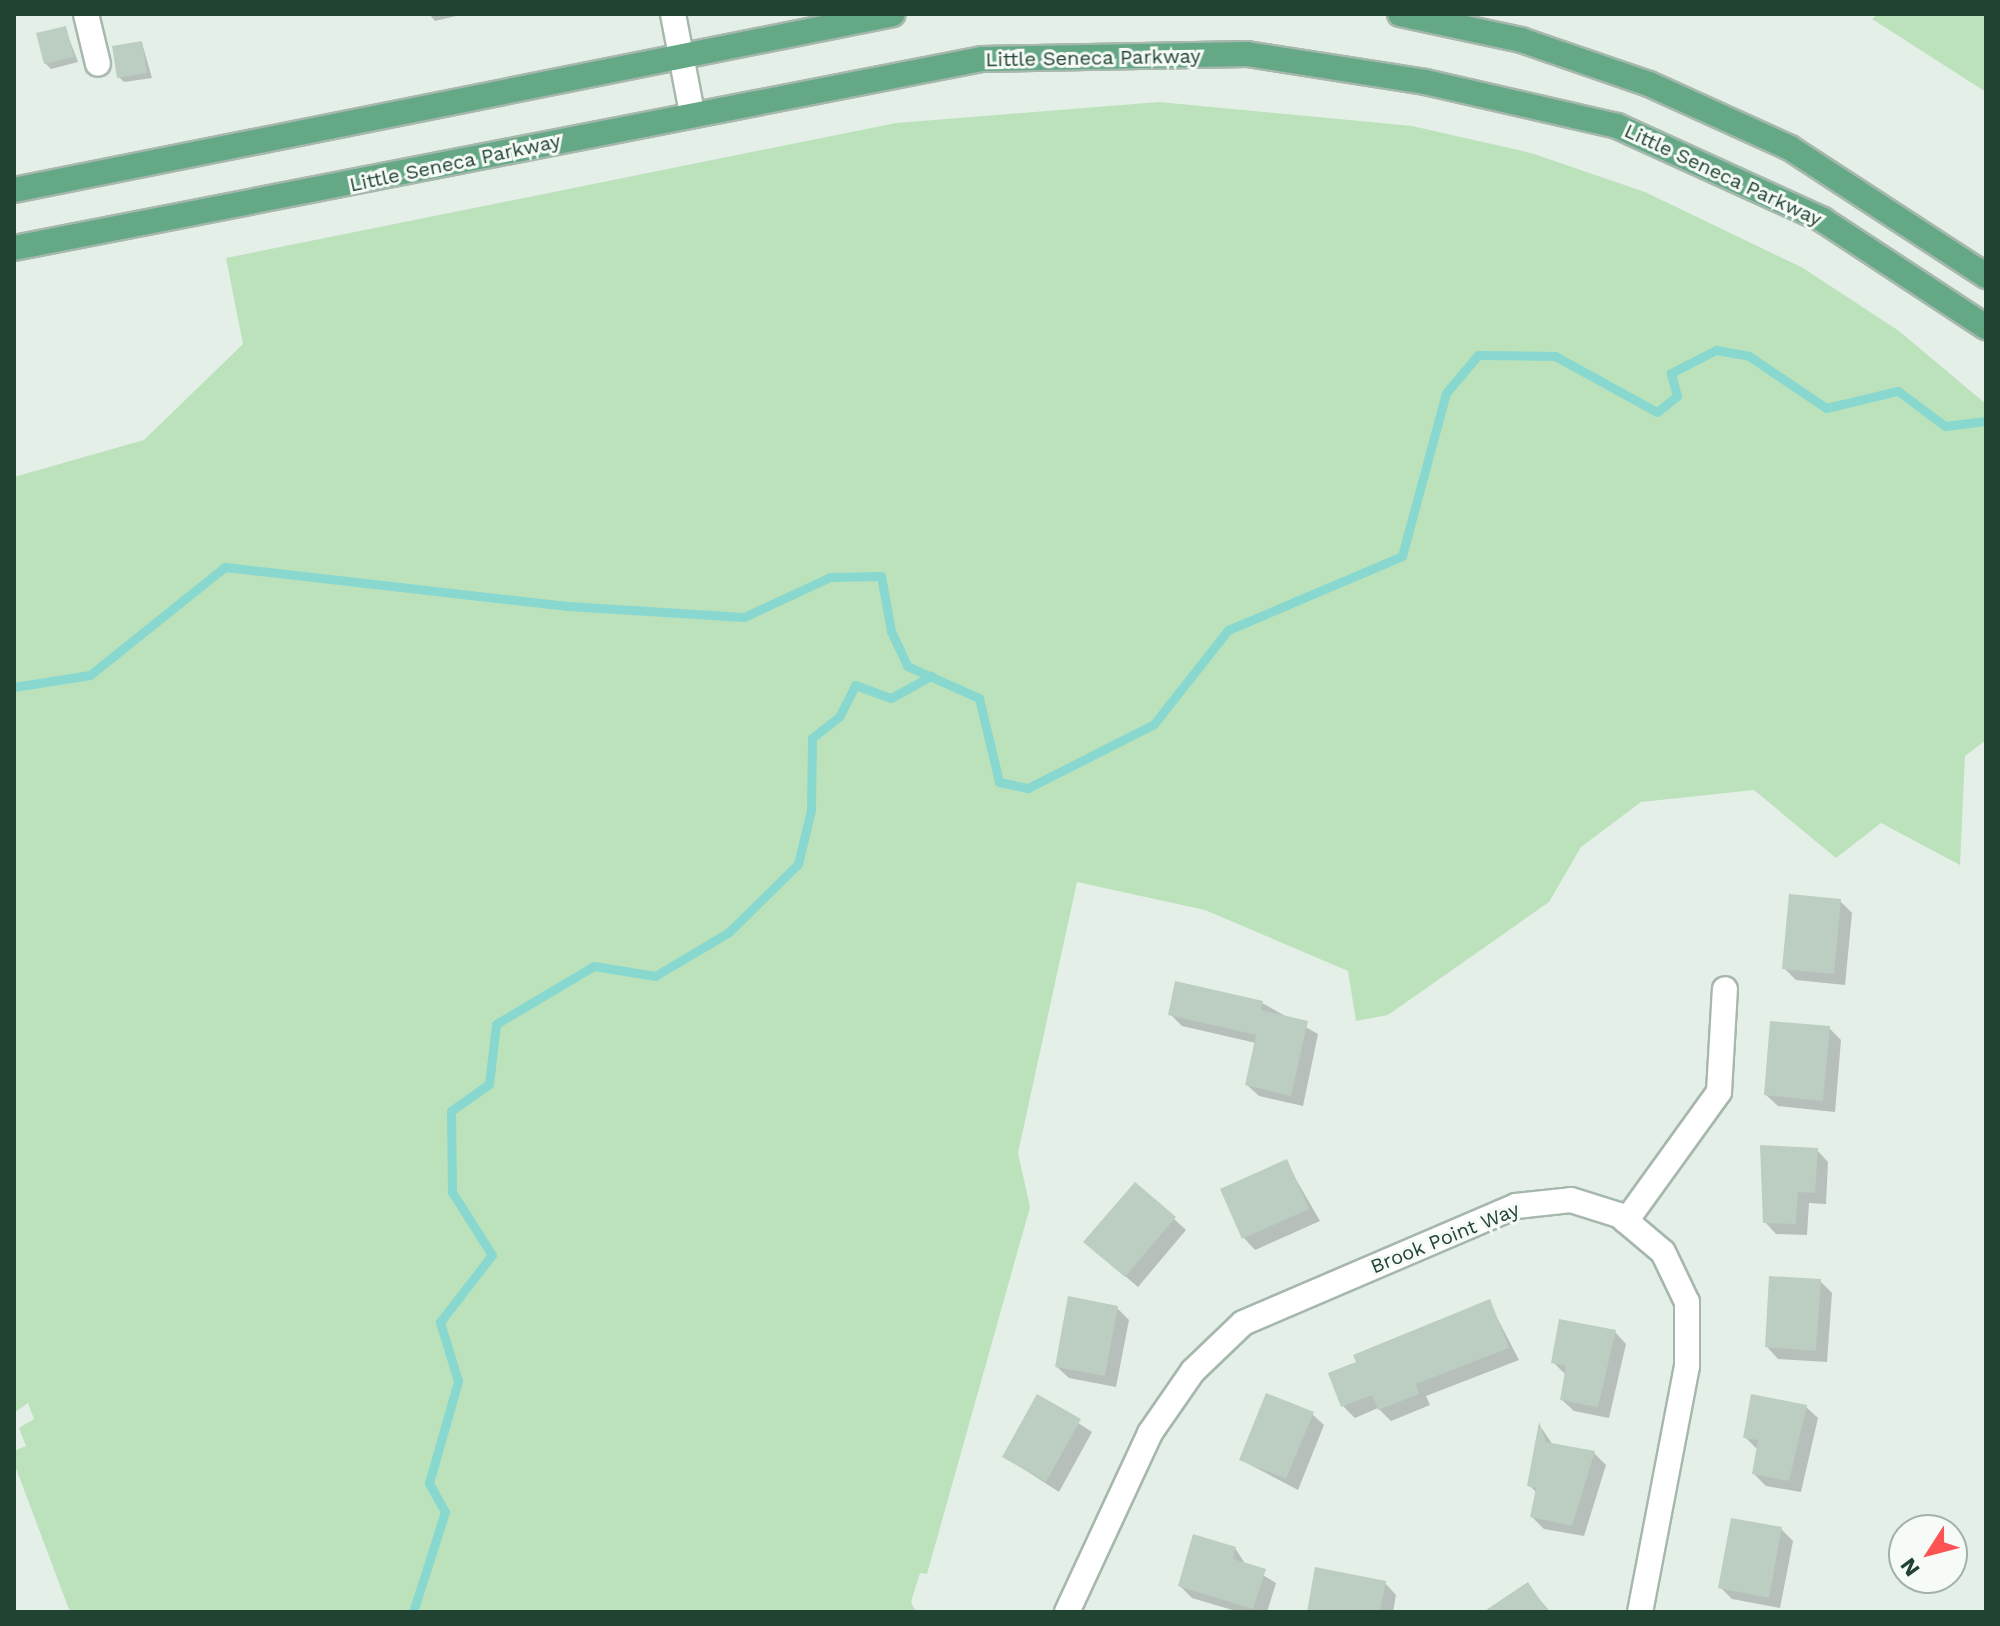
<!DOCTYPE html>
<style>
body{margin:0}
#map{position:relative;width:2000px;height:1626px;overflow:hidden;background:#e4efe8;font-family:"Work Sans",sans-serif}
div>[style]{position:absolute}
.green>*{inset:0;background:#bce2bc}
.shadow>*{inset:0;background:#0003}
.stream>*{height:9px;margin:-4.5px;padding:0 4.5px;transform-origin:4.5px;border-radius:4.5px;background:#88d8d0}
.building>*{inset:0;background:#bccdc2}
.roads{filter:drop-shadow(2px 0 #a6b8ad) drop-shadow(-2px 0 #a6b8ad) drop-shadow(0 2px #a6b8ad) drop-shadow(0 -2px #a6b8ad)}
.minor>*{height:24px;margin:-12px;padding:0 12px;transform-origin:12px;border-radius:12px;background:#fff}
.major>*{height:24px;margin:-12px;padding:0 12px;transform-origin:12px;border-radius:12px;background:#65a886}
span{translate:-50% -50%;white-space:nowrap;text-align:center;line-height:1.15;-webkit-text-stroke:6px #f6fbf7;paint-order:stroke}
.street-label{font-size:20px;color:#214331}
.frame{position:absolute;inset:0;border:16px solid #214331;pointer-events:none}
.north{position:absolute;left:1888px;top:1514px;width:80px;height:80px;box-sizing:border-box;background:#f6fbf7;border:2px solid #a1b1a8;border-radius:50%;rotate:234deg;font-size:22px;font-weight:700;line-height:32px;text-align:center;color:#214331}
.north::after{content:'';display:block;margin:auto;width:28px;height:36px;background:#fe5354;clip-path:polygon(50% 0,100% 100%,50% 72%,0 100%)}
</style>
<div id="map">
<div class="green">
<div style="clip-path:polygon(1878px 14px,1986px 14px,1986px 92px,1872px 19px)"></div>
<div style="clip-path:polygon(1159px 102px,1412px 126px,1531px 153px,1645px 192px,1803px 268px,1899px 331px,1986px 404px,1986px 740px,1965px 756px,1960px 865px,1881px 823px,1836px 858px,1754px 790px,1641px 802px,1581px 847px,1549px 902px,1388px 1015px,1356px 1021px,1348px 971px,1205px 910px,1077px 882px,1018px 1153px,1030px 1207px,927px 1574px,920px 1573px,911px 1602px,916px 1612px,70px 1612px,14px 1463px,14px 1451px,26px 1446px,19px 1428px,34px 1419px,28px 1403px,14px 1413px,14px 477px,144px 440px,243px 344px,226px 258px,896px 123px)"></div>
</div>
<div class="shadow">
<div style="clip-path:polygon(429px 14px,465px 14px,435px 21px)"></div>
<div style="clip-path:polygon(65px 28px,78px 62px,51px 69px,45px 63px)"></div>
<div style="clip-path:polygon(142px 43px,152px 78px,124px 82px,119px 77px)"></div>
<div style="clip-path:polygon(1840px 901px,1852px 913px,1845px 985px,1796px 980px,1784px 968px)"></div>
<div style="clip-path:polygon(1262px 1003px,1318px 1034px,1303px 1106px,1259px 1096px,1247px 1085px,1256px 1043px,1182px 1026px,1170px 1014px)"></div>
<div style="clip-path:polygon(1829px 1028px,1841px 1040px,1835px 1112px,1778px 1106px,1766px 1095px)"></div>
<div style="clip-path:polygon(1817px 1150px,1828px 1162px,1826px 1204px,1809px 1203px,1807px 1235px,1776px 1234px,1765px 1222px)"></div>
<div style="clip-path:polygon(1286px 1162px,1320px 1221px,1255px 1250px,1244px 1238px)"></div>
<div style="clip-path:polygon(1174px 1219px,1186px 1230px,1138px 1287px,1098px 1253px)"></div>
<div style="clip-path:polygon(1820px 1281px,1832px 1293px,1827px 1362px,1778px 1359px,1767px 1347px)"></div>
<div style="clip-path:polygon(1489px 1302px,1519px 1360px,1426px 1396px,1430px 1405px,1391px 1421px,1378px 1408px,1355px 1418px,1343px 1406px,1330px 1375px)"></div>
<div style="clip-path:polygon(1117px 1308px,1129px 1320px,1116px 1387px,1069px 1378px,1057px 1367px)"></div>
<div style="clip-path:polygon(1615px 1332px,1626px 1344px,1609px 1418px,1574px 1411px,1562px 1400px,1565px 1374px,1553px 1362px)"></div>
<div style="clip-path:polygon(1038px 1397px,1092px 1432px,1059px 1492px,1005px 1457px)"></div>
<div style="clip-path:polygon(1806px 1407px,1818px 1418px,1801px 1492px,1766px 1486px,1754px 1474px,1757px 1449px,1745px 1437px)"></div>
<div style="clip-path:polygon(1312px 1414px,1324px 1425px,1298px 1490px,1241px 1460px)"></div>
<div style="clip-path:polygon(1540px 1426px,1553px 1445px,1594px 1453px,1606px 1465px,1584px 1536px,1544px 1529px,1532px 1517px,1537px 1493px,1529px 1485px)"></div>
<div style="clip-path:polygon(1781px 1529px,1793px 1541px,1780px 1608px,1732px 1599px,1720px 1587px)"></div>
<div style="clip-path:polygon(1235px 1548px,1246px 1565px,1276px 1583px,1267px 1612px,1239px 1612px,1192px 1598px,1180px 1586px)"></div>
<div style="clip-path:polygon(1385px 1583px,1396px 1595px,1393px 1612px,1309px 1612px)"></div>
<div style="clip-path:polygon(1528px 1585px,1550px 1612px,1487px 1612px)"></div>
</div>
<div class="stream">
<div style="left:14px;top:687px;width:77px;rotate:-9deg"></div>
<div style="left:90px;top:675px;width:173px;rotate:-38.7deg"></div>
<div style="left:225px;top:567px;width:345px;rotate:6.5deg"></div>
<div style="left:568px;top:606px;width:176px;rotate:3.6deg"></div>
<div style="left:744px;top:617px;width:95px;rotate:-24.9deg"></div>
<div style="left:830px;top:577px;width:51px;rotate:-1.1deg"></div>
<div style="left:881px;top:576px;width:56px;rotate:79.7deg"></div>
<div style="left:891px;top:631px;width:38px;rotate:65deg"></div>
<div style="left:907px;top:666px;width:79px;rotate:24deg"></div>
<div style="left:979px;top:698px;width:86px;rotate:76.6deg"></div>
<div style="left:999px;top:782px;width:30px;rotate:12deg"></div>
<div style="left:1028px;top:788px;width:141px;rotate:-26.9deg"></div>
<div style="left:1154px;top:724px;width:120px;rotate:-51.8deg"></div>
<div style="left:1228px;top:630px;width:189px;rotate:-23deg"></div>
<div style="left:1402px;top:556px;width:169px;rotate:-74.9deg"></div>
<div style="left:1446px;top:393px;width:50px;rotate:-49.9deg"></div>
<div style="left:1478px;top:355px;width:77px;rotate:0.7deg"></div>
<div style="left:1555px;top:356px;width:116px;rotate:28.8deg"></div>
<div style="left:1657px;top:412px;width:26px;rotate:-39deg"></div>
<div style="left:1677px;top:396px;width:24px;rotate:-105deg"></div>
<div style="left:1671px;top:373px;width:51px;rotate:-27.1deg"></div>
<div style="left:1716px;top:350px;width:34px;rotate:10deg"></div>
<div style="left:1749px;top:356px;width:93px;rotate:34deg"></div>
<div style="left:1826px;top:408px;width:74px;rotate:-13.3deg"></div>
<div style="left:1898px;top:391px;width:59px;rotate:36.7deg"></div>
<div style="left:1945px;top:426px;width:41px;rotate:-7deg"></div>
<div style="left:413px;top:1612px;width:105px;rotate:-72.3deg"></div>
<div style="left:445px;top:1512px;width:33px;rotate:-119deg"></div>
<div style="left:429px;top:1483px;width:106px;rotate:-74.1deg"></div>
<div style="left:458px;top:1381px;width:62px;rotate:-107deg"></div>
<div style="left:440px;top:1322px;width:85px;rotate:-52.2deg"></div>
<div style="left:492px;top:1255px;width:75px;rotate:-122.4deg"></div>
<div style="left:452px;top:1192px;width:81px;rotate:-90.7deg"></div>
<div style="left:451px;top:1111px;width:47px;rotate:-35.4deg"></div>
<div style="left:489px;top:1084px;width:60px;rotate:-83.3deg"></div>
<div style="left:496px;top:1024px;width:114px;rotate:-30.6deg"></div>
<div style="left:594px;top:966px;width:62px;rotate:9.3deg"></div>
<div style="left:655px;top:976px;width:86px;rotate:-30.7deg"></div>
<div style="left:729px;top:932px;width:97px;rotate:-44.6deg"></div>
<div style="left:798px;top:864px;width:56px;rotate:-76.5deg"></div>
<div style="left:811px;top:810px;width:72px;rotate:-89.2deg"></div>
<div style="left:812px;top:738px;width:34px;rotate:-38deg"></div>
<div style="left:839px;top:717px;width:36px;rotate:-63deg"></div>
<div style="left:855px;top:685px;width:38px;rotate:20deg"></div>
<div style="left:891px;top:698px;width:46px;rotate:-28.8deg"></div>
</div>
<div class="building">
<div style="clip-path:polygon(66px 26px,74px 57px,44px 64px,36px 33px)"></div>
<div style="clip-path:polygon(142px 41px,147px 73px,117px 78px,112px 46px)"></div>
<div style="clip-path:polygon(1789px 894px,1841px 899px,1834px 974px,1782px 969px)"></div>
<div style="clip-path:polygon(1175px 981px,1263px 1001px,1261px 1010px,1308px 1021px,1291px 1096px,1245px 1085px,1256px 1035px,1168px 1015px)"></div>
<div style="clip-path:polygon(1770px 1021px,1830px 1026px,1823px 1101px,1764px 1095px)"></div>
<div style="clip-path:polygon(1760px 1145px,1818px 1148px,1815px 1193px,1798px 1192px,1796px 1224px,1763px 1223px)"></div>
<div style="clip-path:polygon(1287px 1159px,1309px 1209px,1242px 1239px,1220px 1189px)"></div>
<div style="clip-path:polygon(1135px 1182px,1176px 1217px,1125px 1277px,1083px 1242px)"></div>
<div style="clip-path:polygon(1769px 1276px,1821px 1279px,1816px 1351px,1765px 1347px)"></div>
<div style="clip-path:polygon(1068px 1296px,1118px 1306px,1105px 1376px,1055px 1367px)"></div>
<div style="clip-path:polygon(1490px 1299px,1509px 1348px,1416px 1384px,1419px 1394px,1378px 1410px,1372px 1395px,1341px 1407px,1328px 1373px,1356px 1362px,1353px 1355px)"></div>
<div style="clip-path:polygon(1559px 1319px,1616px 1330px,1598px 1407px,1560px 1400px,1566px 1366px,1551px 1363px)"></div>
<div style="clip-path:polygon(1266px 1393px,1314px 1412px,1286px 1479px,1239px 1460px)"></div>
<div style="clip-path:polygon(1037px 1394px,1081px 1419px,1046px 1482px,1002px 1457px)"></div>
<div style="clip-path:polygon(1751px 1394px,1807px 1405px,1789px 1481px,1752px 1474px,1758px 1440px,1743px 1438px)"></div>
<div style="clip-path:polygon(1539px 1422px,1546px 1442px,1595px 1451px,1572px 1526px,1530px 1517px,1536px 1488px,1527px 1486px)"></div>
<div style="clip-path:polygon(1731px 1518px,1782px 1527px,1769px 1598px,1718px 1588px)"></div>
<div style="clip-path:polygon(1193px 1534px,1236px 1547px,1233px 1559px,1266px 1569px,1253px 1609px,1178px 1586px)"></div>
<div style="clip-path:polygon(1315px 1567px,1386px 1581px,1380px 1612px,1307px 1612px)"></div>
<div style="clip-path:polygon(1528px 1582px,1548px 1612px,1483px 1612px)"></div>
</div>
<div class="roads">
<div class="minor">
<div style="left:86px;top:14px;width:51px;rotate:76.5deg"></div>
<div style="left:673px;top:14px;width:101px;rotate:79.1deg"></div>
<div style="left:1626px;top:1221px;width:159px;rotate:-54.2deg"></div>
<div style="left:1719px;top:1092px;width:103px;rotate:-86.7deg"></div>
<div style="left:1067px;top:1612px;width:197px;rotate:-65.1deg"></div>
<div style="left:1150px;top:1433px;width:75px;rotate:-55.3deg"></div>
<div style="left:1193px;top:1371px;width:69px;rotate:-43.8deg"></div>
<div style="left:1243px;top:1323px;width:297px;rotate:-23.2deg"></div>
<div style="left:1516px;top:1206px;width:55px;rotate:-6.2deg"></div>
<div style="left:1571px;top:1200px;width:50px;rotate:17.4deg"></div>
<div style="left:1619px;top:1215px;width:57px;rotate:40.1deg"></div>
<div style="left:1663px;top:1252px;width:55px;rotate:64.4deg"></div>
<div style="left:1687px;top:1302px;width:64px;rotate:90deg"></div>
<div style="left:1687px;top:1366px;width:250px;rotate:100.8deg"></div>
</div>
<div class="major">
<div style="left:1400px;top:14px;width:124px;rotate:12.1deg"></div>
<div style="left:1521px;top:40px;width:135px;rotate:19deg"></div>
<div style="left:1649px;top:84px;width:155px;rotate:24.4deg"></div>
<div style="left:1790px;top:148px;width:234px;rotate:33.1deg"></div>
<div style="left:14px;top:190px;width:896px;rotate:-11.32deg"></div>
<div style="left:14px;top:248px;width:986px;rotate:-11.05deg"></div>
<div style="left:982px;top:59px;width:265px;rotate:-1.1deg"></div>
<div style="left:1247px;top:54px;width:180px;rotate:8.9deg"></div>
<div style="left:1425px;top:82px;width:197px;rotate:12.9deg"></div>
<div style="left:1617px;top:126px;width:226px;rotate:24.5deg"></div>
<div style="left:1823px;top:220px;width:195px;rotate:33.3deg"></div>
</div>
</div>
<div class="street-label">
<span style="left:1093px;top:58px;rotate:-1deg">Little Seneca Parkway</span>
<span style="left:455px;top:163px;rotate:-12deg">Little Seneca Parkway</span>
<span style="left:1723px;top:175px;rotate:25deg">Little Seneca Parkway</span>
<span style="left:1445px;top:1238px;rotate:-22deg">Brook Point Way</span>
</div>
<div class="frame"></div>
<div class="north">N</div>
</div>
